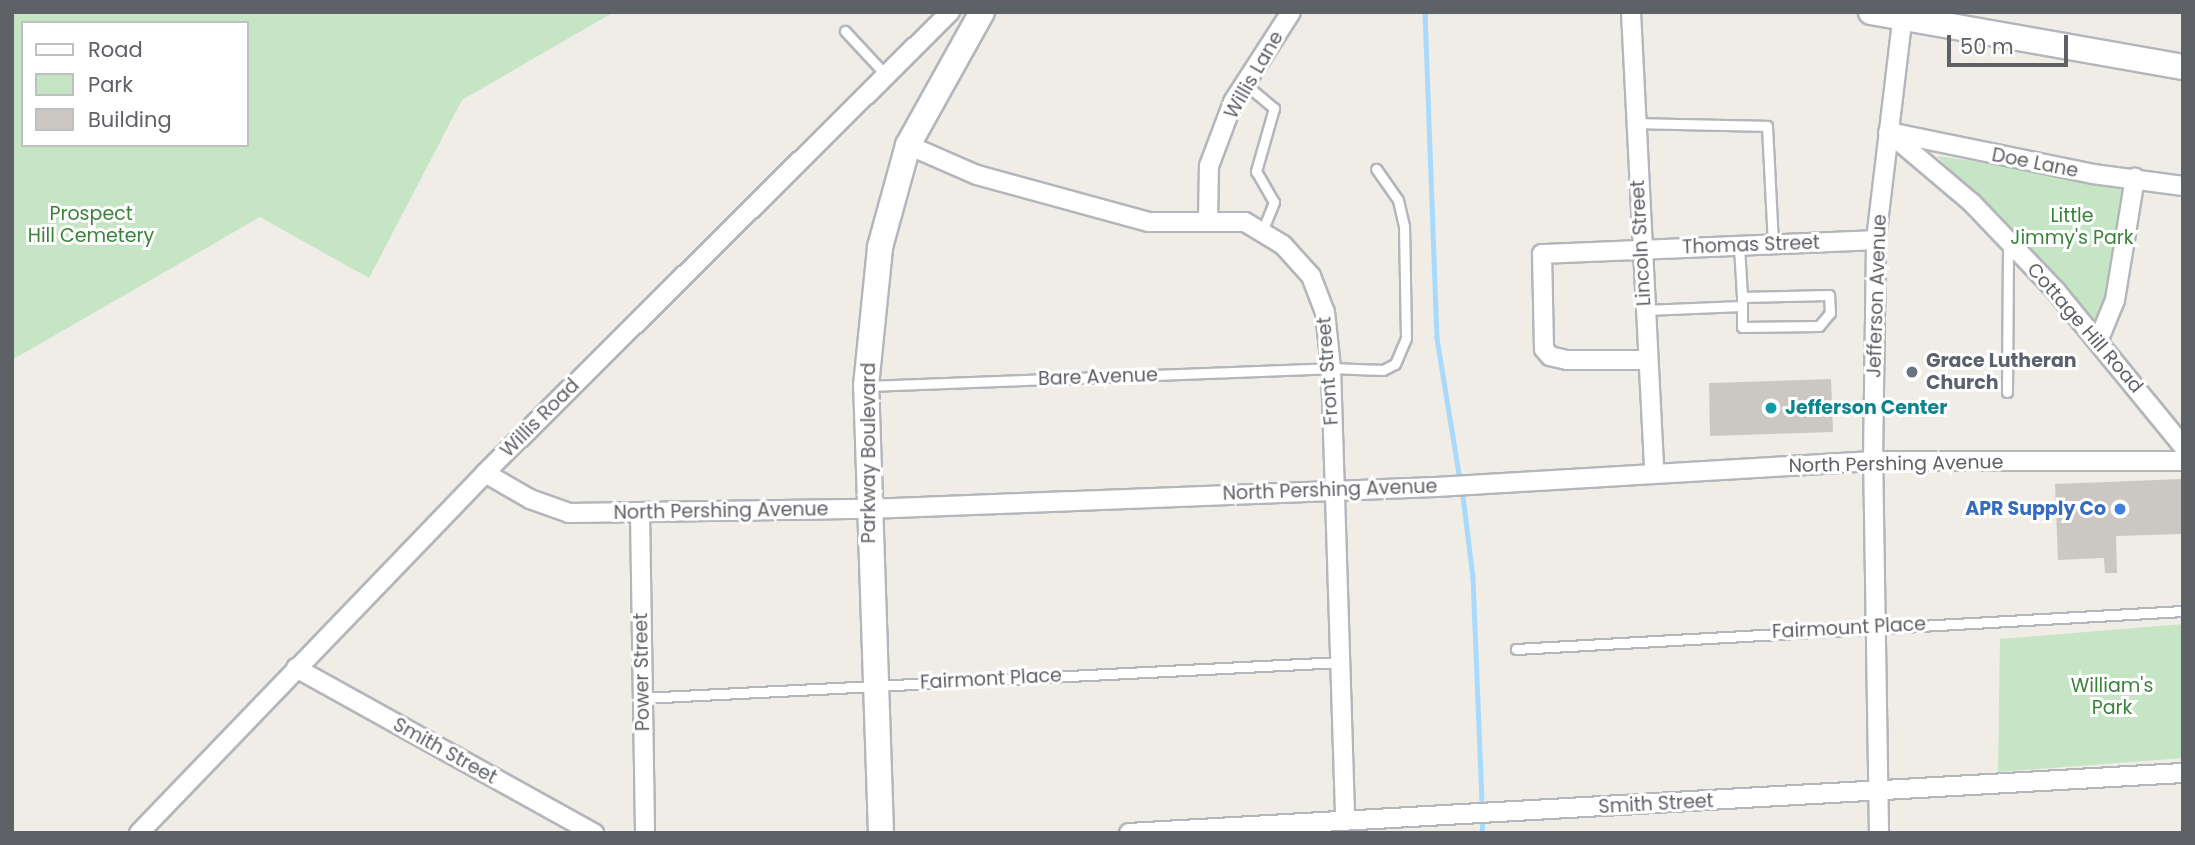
<!DOCTYPE html>
<style>
body{margin:0}
#map{position:relative;width:2195px;height:845px;overflow:hidden;background:#efede6;font-family:Poppins,sans-serif}
div>[style]{position:absolute}
.green>*{inset:0;background:#c5e5c4}
.stream>*{height:4.5px;margin:-2.25px;padding:0 2.25px;transform-origin:2.25px;border-radius:2.25px;background:#aadafb}
.building>*{inset:0;background:#cbc8c3}
.roads{filter:drop-shadow(2px 0 #b3b6ba) drop-shadow(-2px 0 #b3b6ba) drop-shadow(0 2px #b3b6ba) drop-shadow(0 -2px #b3b6ba)}
.lane>*{height:9px;margin:-4.5px;padding:0 4.5px;transform-origin:4.5px;border-radius:4.5px;background:#fff}
.street>*{height:18px;margin:-9px;padding:0 9px;transform-origin:9px;border-radius:9px;background:#fff}
.secondary>*{height:24px;margin:-12px;padding:0 12px;transform-origin:12px;border-radius:12px;background:#fff}
.dots>*{width:19px;height:19px;translate:-50% -50%;box-sizing:border-box;border:4px solid #fff;border-radius:50%}
span{translate:-50% -50%;white-space:nowrap;text-align:center;line-height:1.15;-webkit-text-stroke:6px #fff;paint-order:stroke}
.street-label{font-size:19px;color:#5e6166}
.park-label{font-size:19px;color:#39823a}
.worship-label{font-size:19px;color:#5b616d;font-weight:700}
.left{translate:0 -50%;text-align:left}
.culture-label{font-size:19px;color:#0d838f;font-weight:700}
.shop-label{font-size:19px;color:#366cbe;font-weight:700}
.right{translate:-100% -50%;text-align:right}
.frame{position:absolute;inset:0;border:14px solid #5e6166;pointer-events:none}
.legend{position:absolute;left:21px;top:21px;width:228px;height:126px;box-sizing:border-box;background:#fff;border:2px solid #bfc0c2;margin:0;padding:9px 12px;list-style:none;font-size:21px;color:#5e6166}
.legend li{display:flex;align-items:center;gap:14px;height:35px}
.legend b{width:35px;border:2px solid #bfc0c2}
.scale{position:absolute;left:1947px;top:35px;width:121px;height:32px;box-sizing:border-box;border:4px solid #5e6166;border-top:0;padding-left:9px;font-size:21px;line-height:24px;white-space:nowrap;color:#5e6166;-webkit-text-stroke:5px #fff;paint-order:stroke}
</style>
<div id="map">
<div class="green">
<div style="clip-path:polygon(evenodd,12px 12px,614px 12px,462px 100px,369px 278px,260px 217px,12px 360px,12px 12px,23px 23px,247px 23px,247px 145px,23px 145px,23px 23px)"></div>
<div style="clip-path:polygon(1937px 156px,2137px 184px,2097px 328px)"></div>
<div style="clip-path:polygon(2183px 624px,2183px 758px,1998px 772px,2000px 639px)"></div>
</div>
<div class="stream">
<div style="left:1425px;top:12px;width:326px;rotate:87.9deg"></div>
<div style="left:1437px;top:338px;width:144px;rotate:80.8deg"></div>
<div style="left:1462px;top:488px;width:91px;rotate:83deg"></div>
<div style="left:1473px;top:578px;width:229px;rotate:87.7deg"></div>
<div style="left:1482px;top:833px;width:17px;rotate:-90deg"></div>
</div>
<div class="building">
<div style="clip-path:polygon(1831px 379px,1833px 432px,1710px 436px,1709px 383px)"></div>
<div style="clip-path:polygon(2183px 479px,2183px 534px,2116px 536px,2117px 573px,2105px 573px,2104px 558px,2058px 560px,2055px 484px)"></div>
</div>
<div class="roads">
<div class="lane">
<div style="left:845px;top:31px;width:59px;rotate:47.1deg"></div>
<div style="left:1245px;top:84px;width:38px;rotate:40deg"></div>
<div style="left:1274px;top:108px;width:66px;rotate:105.9deg"></div>
<div style="left:1256px;top:171px;width:36px;rotate:60deg"></div>
<div style="left:1274px;top:202px;width:32px;rotate:112deg"></div>
<div style="left:1636px;top:123px;width:131px;rotate:1.3deg"></div>
<div style="left:1767px;top:126px;width:117px;rotate:87.1deg"></div>
<div style="left:1739px;top:246px;width:51px;rotate:86.6deg"></div>
<div style="left:1645px;top:310px;width:97px;rotate:-2.4deg"></div>
<div style="left:1742px;top:306px;width:21px;rotate:90deg"></div>
<div style="left:1742px;top:327px;width:77px;rotate:-0.7deg"></div>
<div style="left:1819px;top:326px;width:17px;rotate:-50deg"></div>
<div style="left:1830px;top:313px;width:18px;rotate:-93deg"></div>
<div style="left:1829px;top:295px;width:87px;rotate:178.7deg"></div>
<div style="left:1742px;top:297px;width:9px;rotate:90deg"></div>
<div style="left:868px;top:386px;width:463px;rotate:-2.2deg"></div>
<div style="left:1331px;top:368px;width:52px;rotate:2.2deg"></div>
<div style="left:1383px;top:370px;width:13px;rotate:-27deg"></div>
<div style="left:1395px;top:364px;width:28px;rotate:-67deg"></div>
<div style="left:1406px;top:338px;width:112px;rotate:-91deg"></div>
<div style="left:1404px;top:226px;width:27px;rotate:-103deg"></div>
<div style="left:1398px;top:200px;width:38px;rotate:-125deg"></div>
<div style="left:2007px;top:392px;width:150px;rotate:-89.6deg"></div>
<div style="left:1516px;top:649px;width:668px;rotate:-3.26deg"></div>
<div style="left:642px;top:698px;width:700px;rotate:-2.95deg"></div>
</div>
<div class="street">
<div style="left:1631px;top:12px;width:462px;rotate:87.1deg"></div>
<div style="left:1888px;top:132px;width:110px;rotate:40.2deg"></div>
<div style="left:1972px;top:203px;width:122px;rotate:46.3deg"></div>
<div style="left:2056px;top:291px;width:200px;rotate:50.7deg"></div>
<div style="left:1894px;top:133px;width:203px;rotate:11.6deg"></div>
<div style="left:2093px;top:174px;width:91px;rotate:7.6deg"></div>
<div style="left:908px;top:145px;width:75px;rotate:23.5deg"></div>
<div style="left:977px;top:175px;width:178px;rotate:15.3deg"></div>
<div style="left:1149px;top:222px;width:96px"></div>
<div style="left:1245px;top:222px;width:44px;rotate:31.2deg"></div>
<div style="left:1283px;top:245px;width:42px;rotate:47.9deg"></div>
<div style="left:1311px;top:276px;width:39px;rotate:69deg"></div>
<div style="left:1325px;top:312px;width:56px;rotate:83.9deg"></div>
<div style="left:1331px;top:368px;width:452px;rotate:88.2deg"></div>
<div style="left:1208px;top:221px;width:55px;rotate:-89deg"></div>
<div style="left:1209px;top:166px;width:68px;rotate:-69.4deg"></div>
<div style="left:1233px;top:102px;width:107px;rotate:-57.2deg"></div>
<div style="left:2099px;top:339px;width:42px;rotate:-67.7deg"></div>
<div style="left:2115px;top:300px;width:124px;rotate:-80.7deg"></div>
<div style="left:1647px;top:360px;width:80px;rotate:180deg"></div>
<div style="left:1567px;top:360px;width:17px;rotate:-167deg"></div>
<div style="left:1550px;top:356px;width:9px;rotate:-131deg"></div>
<div style="left:1544px;top:349px;width:95px;rotate:-91.2deg"></div>
<div style="left:1542px;top:254px;width:334px;rotate:-2.4deg"></div>
<div style="left:485px;top:473px;width:52px;rotate:30deg"></div>
<div style="left:530px;top:499px;width:41px;rotate:19.7deg"></div>
<div style="left:569px;top:513px;width:299px;rotate:-0.8deg"></div>
<div style="left:868px;top:509px;width:568px;rotate:-2.22deg"></div>
<div style="left:1436px;top:487px;width:438px;rotate:-3.4deg"></div>
<div style="left:1873px;top:461px;width:310px"></div>
<div style="left:640px;top:512px;width:321px;rotate:89.1deg"></div>
<div style="left:296px;top:668px;width:341px;rotate:29deg"></div>
<div style="left:139px;top:833px;width:499px;rotate:-46.1deg"></div>
<div style="left:485px;top:473px;width:655px;rotate:-44.75deg"></div>
<div style="left:1129px;top:833px;width:1056px;rotate:-3.26deg"></div>
<div style="left:1879px;top:833px;width:372px;rotate:-90.9deg"></div>
<div style="left:1873px;top:461px;width:221px;rotate:-89.2deg"></div>
<div style="left:1876px;top:240px;width:230px;rotate:-83.2deg"></div>
</div>
<div class="secondary">
<div style="left:1871px;top:12px;width:317px;rotate:10deg"></div>
<div style="left:881px;top:833px;width:447px;rotate:-91.9deg"></div>
<div style="left:866px;top:386px;width:140px;rotate:-84.2deg"></div>
<div style="left:880px;top:247px;width:106px;rotate:-74.6deg"></div>
<div style="left:908px;top:145px;width:152px;rotate:-60.9deg"></div>
</div>
</div>
<div class="dots">
<div style="left:1912px;top:372px;background:#6b7280"></div>
<div style="left:1771px;top:408px;background:#0f9aa8"></div>
<div style="left:2120px;top:509px;background:#3f7fe0"></div>
</div>
<div class="street-label">
<span style="left:1254px;top:75px;rotate:-60deg">Willis Lane</span>
<span style="left:2035px;top:163px;rotate:11deg">Doe Lane</span>
<span style="left:1641px;top:243px;rotate:-93deg">Lincoln Street</span>
<span style="left:1751px;top:245px;rotate:-2deg">Thomas Street</span>
<span style="left:1877px;top:296px;rotate:-88deg">Jefferson Avenue</span>
<span style="left:2085px;top:328px;rotate:49deg">Cottage Hill Road</span>
<span style="left:1328px;top:371px;rotate:-94deg">Front Street</span>
<span style="left:1098px;top:377px;rotate:-2deg">Bare Avenue</span>
<span style="left:540px;top:418px;rotate:-45deg">Willis Road</span>
<span style="left:869px;top:453px;rotate:-90deg">Parkway Boulevard</span>
<span style="left:1896px;top:464px;rotate:-1deg">North Pershing Avenue</span>
<span style="left:1330px;top:490px;rotate:-2deg">North Pershing Avenue</span>
<span style="left:721px;top:511px;rotate:-1deg">North Pershing Avenue</span>
<span style="left:1849px;top:628px;rotate:-3deg">Fairmount Place</span>
<span style="left:642px;top:672px;rotate:-91deg">Power Street</span>
<span style="left:991px;top:679px;rotate:-3deg">Fairmont Place</span>
<span style="left:445px;top:751px;rotate:29deg">Smith Street</span>
<span style="left:1656px;top:804px;rotate:-3deg">Smith Street</span>
</div>
<div class="park-label">
<span style="left:91px;top:225px">Prospect<br>Hill Cemetery</span>
<span style="left:2072px;top:227px">Little<br>Jimmy's Park</span>
<span style="left:2112px;top:697px">William's<br>Park</span>
</div>
<div class="worship-label">
<span class="left" style="left:1926px;top:372px">Grace Lutheran<br>Church</span>
</div>
<div class="culture-label">
<span class="left" style="left:1785px;top:408px">Jefferson Center</span>
</div>
<div class="shop-label">
<span class="right" style="left:2106px;top:509px">APR Supply Co</span>
</div>
<div class="frame"></div>
<ul class="legend">
<li><b style="height:9px;background:#fff"></b>Road</li>
<li><b style="height:19px;background:#c5e5c4"></b>Park</li>
<li><b style="height:19px;background:#cbc8c3"></b>Building</li>
</ul>
<div class="scale">50 m</div>
</div>
